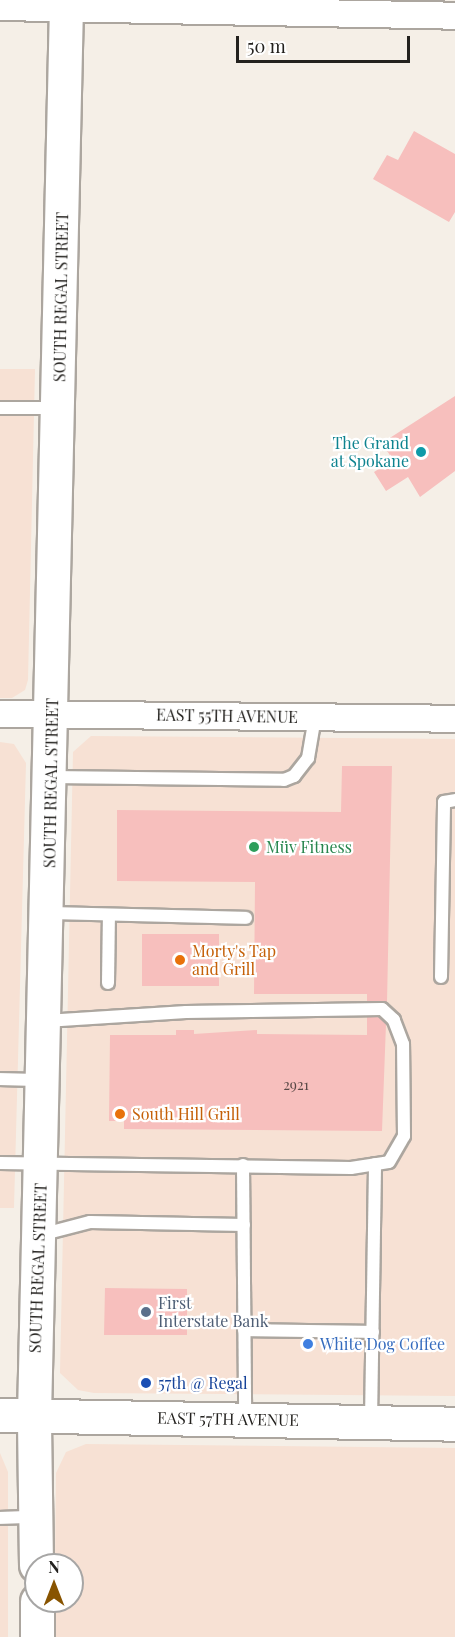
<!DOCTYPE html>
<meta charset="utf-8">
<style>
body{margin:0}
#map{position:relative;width:455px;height:1637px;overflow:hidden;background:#f5efe7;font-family:"Playfair Display",serif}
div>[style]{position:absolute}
.commercial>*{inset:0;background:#f7e1d4}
.building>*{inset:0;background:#f7bfbd}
.roads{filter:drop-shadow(2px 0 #aca69f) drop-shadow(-2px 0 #aca69f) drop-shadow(0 2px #aca69f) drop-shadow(0 -2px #aca69f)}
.lane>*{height:12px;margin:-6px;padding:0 6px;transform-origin:6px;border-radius:6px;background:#fff}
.street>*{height:26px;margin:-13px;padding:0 13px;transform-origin:13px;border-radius:13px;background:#fff}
.secondary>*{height:33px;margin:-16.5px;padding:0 16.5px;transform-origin:16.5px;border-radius:16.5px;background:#fff}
.dots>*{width:16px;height:16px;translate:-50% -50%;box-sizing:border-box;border:3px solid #fff;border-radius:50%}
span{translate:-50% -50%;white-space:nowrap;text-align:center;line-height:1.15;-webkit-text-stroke:4.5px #fff;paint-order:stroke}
.number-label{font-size:14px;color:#584846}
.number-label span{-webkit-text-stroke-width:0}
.street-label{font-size:16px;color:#23211e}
.culture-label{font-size:16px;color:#0d838f}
.right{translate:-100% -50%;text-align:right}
.leisure-label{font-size:16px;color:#27864d}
.left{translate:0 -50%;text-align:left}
.food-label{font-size:16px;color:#c56008}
.service-label{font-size:16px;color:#4e5e75}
.shop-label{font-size:16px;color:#366cbe}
.transit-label{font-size:16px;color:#164399}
.north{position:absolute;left:24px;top:1553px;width:60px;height:60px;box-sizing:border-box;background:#fff;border:2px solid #a7a6a5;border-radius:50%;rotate:0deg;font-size:16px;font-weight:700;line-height:24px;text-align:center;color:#23211e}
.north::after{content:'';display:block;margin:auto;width:21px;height:27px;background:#885400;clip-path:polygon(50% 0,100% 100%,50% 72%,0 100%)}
.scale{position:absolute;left:236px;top:36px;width:174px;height:27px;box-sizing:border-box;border:3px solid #23211e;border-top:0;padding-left:8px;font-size:18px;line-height:21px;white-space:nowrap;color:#23211e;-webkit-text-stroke:4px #fff;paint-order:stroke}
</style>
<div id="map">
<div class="commercial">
<div style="clip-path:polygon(0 369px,35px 369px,28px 680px,25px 690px,12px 698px,0 698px)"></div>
<div style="clip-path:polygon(91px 736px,455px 739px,455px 1396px,94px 1393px,78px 1390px,60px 1373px,73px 752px)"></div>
<div style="clip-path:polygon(0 742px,14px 744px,26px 763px,14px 1208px,0 1208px)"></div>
<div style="clip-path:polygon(86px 1444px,455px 1448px,455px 1637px,54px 1637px,54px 1601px,72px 1601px,72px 1565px,55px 1565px,56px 1473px,66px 1452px)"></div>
<div style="clip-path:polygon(0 1453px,8px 1472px,8px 1637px,0 1637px)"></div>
</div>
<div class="building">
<div style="clip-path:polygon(414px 131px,455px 154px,455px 212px,449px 222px,373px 179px,387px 155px,398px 160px)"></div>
<div style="clip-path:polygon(455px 396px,455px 471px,420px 497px,408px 477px,386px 491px,374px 472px,393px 460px,382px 443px)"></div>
<div style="clip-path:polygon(342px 766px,392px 766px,387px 1002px,367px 1001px,367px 994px,254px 994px,255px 882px,117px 881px,117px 810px,341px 812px)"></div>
<div style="clip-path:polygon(142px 934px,219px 934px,219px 986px,142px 986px)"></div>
<div style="clip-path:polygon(367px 1017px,379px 1017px,386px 1024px,382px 1131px,124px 1129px,124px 1121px,109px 1121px,110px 1035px,176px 1035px,176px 1030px,194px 1030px,194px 1034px,257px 1030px,257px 1034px,367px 1035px)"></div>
<div style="clip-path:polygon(105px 1288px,187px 1289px,187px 1335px,104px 1335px)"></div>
</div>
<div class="roads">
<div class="lane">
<div style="left:0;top:408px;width:54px"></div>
<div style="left:51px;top:777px;width:233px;rotate:0.7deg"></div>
<div style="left:284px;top:780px;width:11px;rotate:-22deg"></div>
<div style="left:294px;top:776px;width:23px;rotate:-52deg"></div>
<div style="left:308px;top:758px;width:42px;rotate:-80.3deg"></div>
<div style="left:47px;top:913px;width:199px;rotate:1.4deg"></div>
<div style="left:441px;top:977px;width:175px;rotate:-89deg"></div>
<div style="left:444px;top:802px;width:11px;rotate:-10deg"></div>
<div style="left:108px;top:983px;width:68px;rotate:-89.2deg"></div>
<div style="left:0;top:1079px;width:41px;rotate:1.4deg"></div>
<div style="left:0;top:1163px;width:351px;rotate:0.8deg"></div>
<div style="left:351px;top:1168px;width:38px;rotate:-9deg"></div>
<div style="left:389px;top:1162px;width:30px;rotate:-60deg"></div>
<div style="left:404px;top:1136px;width:92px;rotate:-90.6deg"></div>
<div style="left:403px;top:1044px;width:26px;rotate:-111deg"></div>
<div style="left:394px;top:1020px;width:16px;rotate:-137deg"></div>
<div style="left:382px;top:1009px;width:196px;rotate:179.1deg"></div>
<div style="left:186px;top:1012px;width:141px;rotate:176.3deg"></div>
<div style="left:243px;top:1165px;width:254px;rotate:89.5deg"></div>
<div style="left:40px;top:1235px;width:52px;rotate:-14.6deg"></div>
<div style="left:90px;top:1222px;width:154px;rotate:1.1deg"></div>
<div style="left:244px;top:1330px;width:129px;rotate:0.9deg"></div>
<div style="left:371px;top:1421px;width:257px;rotate:-89.1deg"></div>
<div style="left:0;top:1518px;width:35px;rotate:-2deg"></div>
</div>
<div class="street">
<div style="left:0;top:7px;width:455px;rotate:1.1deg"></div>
<div style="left:0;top:714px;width:455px;rotate:0.6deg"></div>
</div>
<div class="secondary">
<div style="left:0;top:1415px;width:455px;rotate:1.1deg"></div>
<div style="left:36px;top:1565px;width:150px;rotate:-90.8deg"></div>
<div style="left:34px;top:1415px;width:1415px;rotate:-88.7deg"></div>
<div style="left:37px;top:1601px;width:36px;rotate:90deg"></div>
</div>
</div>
<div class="dots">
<div style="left:421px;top:452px;background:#0f9aa8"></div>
<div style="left:254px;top:847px;background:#2e9e5b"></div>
<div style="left:180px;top:960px;background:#e8710a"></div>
<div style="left:120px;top:1114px;background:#e8710a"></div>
<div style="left:146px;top:1312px;background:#5c6f8a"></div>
<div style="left:308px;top:1344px;background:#3f7fe0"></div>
<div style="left:146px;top:1383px;background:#1a4fb4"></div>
</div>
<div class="number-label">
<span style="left:296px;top:1085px">2921</span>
</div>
<div class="street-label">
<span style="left:61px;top:297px;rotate:-89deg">SOUTH REGAL STREET</span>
<span style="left:227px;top:716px;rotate:1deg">EAST 55TH AVENUE</span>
<span style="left:51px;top:783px;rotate:-89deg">SOUTH REGAL STREET</span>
<span style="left:38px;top:1268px;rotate:-88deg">SOUTH REGAL STREET</span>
<span style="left:228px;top:1419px;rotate:1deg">EAST 57TH AVENUE</span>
</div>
<div class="culture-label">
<span class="right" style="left:409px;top:452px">The Grand<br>at Spokane</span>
</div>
<div class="leisure-label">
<span class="left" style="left:266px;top:847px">Müv Fitness</span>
</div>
<div class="food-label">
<span class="left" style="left:192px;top:960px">Morty's Tap<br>and Grill</span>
<span class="left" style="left:132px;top:1114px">South Hill Grill</span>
</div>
<div class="service-label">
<span class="left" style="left:158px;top:1312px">First<br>Interstate Bank</span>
</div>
<div class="shop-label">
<span class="left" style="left:320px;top:1344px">White Dog Coffee</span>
</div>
<div class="transit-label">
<span class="left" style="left:158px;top:1383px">57th @ Regal</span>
</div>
<div class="north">N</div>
<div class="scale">50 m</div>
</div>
